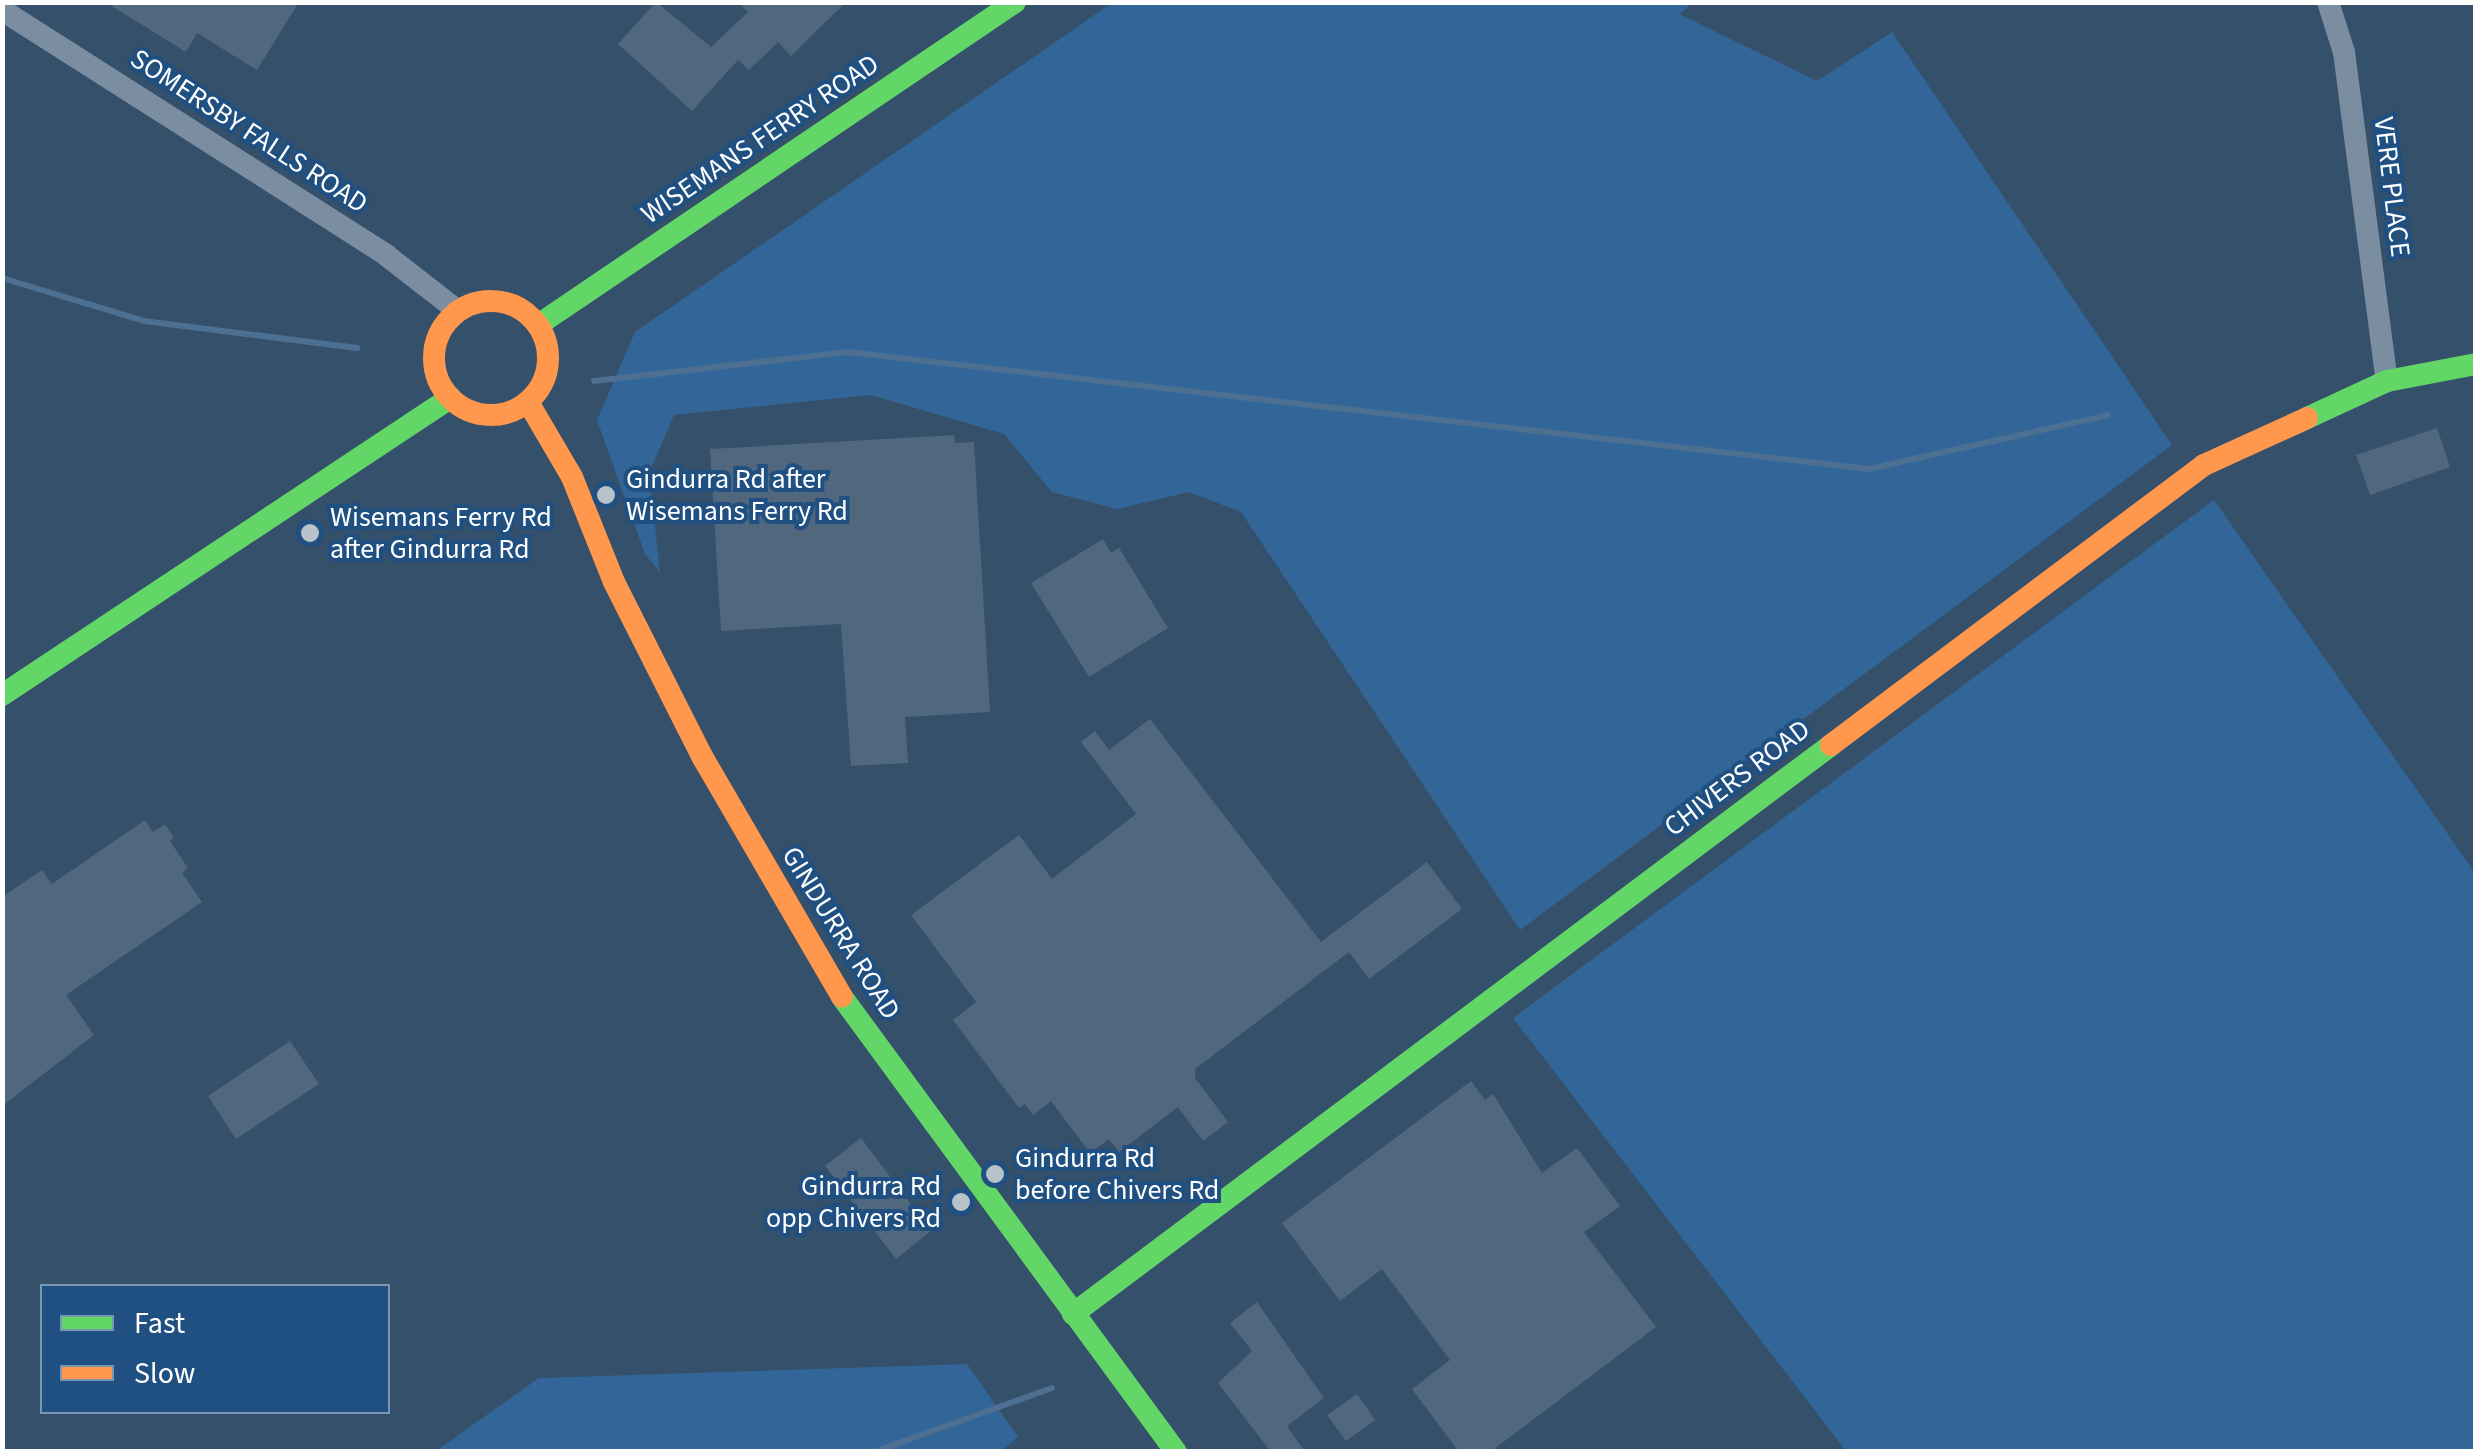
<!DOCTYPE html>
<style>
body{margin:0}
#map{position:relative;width:2478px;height:1454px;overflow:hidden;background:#35506b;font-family:"Source Sans 3",sans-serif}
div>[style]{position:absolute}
.green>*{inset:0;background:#336698}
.stream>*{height:6px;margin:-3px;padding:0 3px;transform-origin:3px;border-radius:3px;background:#4d6f92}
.building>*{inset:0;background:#51677d}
.street>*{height:22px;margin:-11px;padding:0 11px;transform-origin:11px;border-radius:11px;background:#7b8ea1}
.fast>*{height:22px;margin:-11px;padding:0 11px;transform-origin:11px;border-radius:11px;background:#63d668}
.slow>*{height:22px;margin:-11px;padding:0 11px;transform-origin:11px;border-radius:11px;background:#ff974d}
.slow>.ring{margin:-11px;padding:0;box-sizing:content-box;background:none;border:22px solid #ff974d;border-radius:50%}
.dots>*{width:28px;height:28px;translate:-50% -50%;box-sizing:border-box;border:5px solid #1f5081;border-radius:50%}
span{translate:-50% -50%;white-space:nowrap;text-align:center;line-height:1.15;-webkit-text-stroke:8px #1f5081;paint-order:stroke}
.street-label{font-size:28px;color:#fff}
.poi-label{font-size:28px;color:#fff}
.left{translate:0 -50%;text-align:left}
.right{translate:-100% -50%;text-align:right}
.frame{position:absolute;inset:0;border:5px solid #fff;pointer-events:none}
.legend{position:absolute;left:40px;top:1284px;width:350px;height:130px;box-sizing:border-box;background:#1f5081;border:2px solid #7996b3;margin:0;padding:12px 18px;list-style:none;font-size:30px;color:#fff}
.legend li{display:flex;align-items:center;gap:20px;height:50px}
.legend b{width:50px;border:2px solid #7996b3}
</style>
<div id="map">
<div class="green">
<div style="clip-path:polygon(1692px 3px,1679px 14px,1817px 81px,1892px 32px,2172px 445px,1520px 930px,1241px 512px,1189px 492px,1117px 509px,1052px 492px,1004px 434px,871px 395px,674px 415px,649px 473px,660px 572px,645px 554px,597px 420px,635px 332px,1112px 3px)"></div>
<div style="clip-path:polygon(2214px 500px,2475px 873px,2475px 1451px,1846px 1451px,1513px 1018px)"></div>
<div style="clip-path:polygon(967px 1364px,1018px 1437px,1002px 1451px,436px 1451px,539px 1378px)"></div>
</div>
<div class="stream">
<div style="left:2px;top:278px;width:148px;rotate:16.8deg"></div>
<div style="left:144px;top:321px;width:215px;rotate:7.2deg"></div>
<div style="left:594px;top:381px;width:255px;rotate:-6.5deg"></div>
<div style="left:847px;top:352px;width:1029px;rotate:6.53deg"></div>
<div style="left:1869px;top:469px;width:245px;rotate:-12.7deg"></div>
<div style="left:874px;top:1452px;width:189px;rotate:-19.8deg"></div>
</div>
<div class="building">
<div style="clip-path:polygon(105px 2px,299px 2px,257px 70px,197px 33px,186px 52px)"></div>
<div style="clip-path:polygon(656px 2px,711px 47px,748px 12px,738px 2px,846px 2px,791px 56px,778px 42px,749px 70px,738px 60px,692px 111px,618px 44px)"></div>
<div style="clip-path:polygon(2437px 428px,2450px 467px,2370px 495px,2356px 455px)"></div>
<div style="clip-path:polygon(954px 435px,955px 443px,974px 442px,990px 712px,905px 717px,908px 763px,851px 766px,841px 624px,721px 631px,710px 449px)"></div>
<div style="clip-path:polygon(1103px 539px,1111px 553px,1119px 548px,1168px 628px,1089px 677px,1031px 583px)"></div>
<div style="clip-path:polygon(1150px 719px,1321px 942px,1427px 862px,1462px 909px,1369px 979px,1349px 952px,1195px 1069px,1195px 1078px,1228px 1122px,1203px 1141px,1178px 1107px,1119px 1152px,1109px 1139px,1090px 1153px,1051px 1101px,1033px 1115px,1025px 1104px,1019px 1108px,953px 1020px,976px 1002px,911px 915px,1019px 835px,1052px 879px,1136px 814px,1081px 742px,1095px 731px,1109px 750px)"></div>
<div style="clip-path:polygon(145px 820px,153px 832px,165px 824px,174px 838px,170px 841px,188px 868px,182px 873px,202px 902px,66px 995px,94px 1035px,2px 1106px,2px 897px,42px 870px,52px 884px)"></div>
<div style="clip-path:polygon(290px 1041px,319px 1084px,236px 1139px,208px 1096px)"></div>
<div style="clip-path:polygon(1471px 1081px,1485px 1100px,1493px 1094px,1542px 1173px,1577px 1148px,1620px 1206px,1584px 1232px,1656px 1327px,1490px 1452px,1459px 1452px,1412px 1389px,1450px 1360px,1382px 1269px,1340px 1301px,1282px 1223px)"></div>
<div style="clip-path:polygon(861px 1138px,931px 1231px,896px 1259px,825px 1166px)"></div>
<div style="clip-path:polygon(1257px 1302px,1324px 1398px,1287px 1426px,1305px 1452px,1271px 1452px,1218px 1383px,1252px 1351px,1230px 1323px)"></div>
<div style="clip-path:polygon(1357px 1394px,1375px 1420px,1346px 1441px,1327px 1415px)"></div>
</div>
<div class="street">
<div style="left:2328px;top:2px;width:52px;rotate:72.3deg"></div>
<div style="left:2344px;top:52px;width:332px;rotate:82.6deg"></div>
<div style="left:2px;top:10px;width:456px;rotate:32.5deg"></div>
<div style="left:386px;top:255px;width:91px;rotate:37.9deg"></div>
</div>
<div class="fast">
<div style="left:538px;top:325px;width:576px;rotate:-34.1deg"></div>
<div style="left:2307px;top:418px;width:88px;rotate:-24.8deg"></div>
<div style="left:2387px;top:381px;width:91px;rotate:-10.8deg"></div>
<div style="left:2px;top:695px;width:538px;rotate:-33.54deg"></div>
<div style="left:842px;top:997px;width:564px;rotate:53.72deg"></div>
<div style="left:1073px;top:1314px;width:948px;rotate:-36.89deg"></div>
</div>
<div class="slow">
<div class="ring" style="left:434px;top:301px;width:92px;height:92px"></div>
<div style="left:528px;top:402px;width:87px;rotate:59.6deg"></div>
<div style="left:572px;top:477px;width:113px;rotate:68.2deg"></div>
<div style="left:614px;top:582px;width:197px;rotate:63.2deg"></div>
<div style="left:703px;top:758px;width:276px;rotate:59.8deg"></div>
<div style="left:1831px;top:745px;width:466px;rotate:-36.9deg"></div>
<div style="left:2204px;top:465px;width:113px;rotate:-24.5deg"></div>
</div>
<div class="dots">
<div style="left:606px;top:495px;background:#b8c2cb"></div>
<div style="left:310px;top:533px;background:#b8c2cb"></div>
<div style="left:995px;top:1174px;background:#b8c2cb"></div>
<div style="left:961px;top:1202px;background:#b8c2cb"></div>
</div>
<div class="street-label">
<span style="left:249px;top:131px;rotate:33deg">SOMERSBY FALLS ROAD</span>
<span style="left:760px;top:139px;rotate:-34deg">WISEMANS FERRY ROAD</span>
<span style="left:2392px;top:187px;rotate:83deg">VERE PLACE</span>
<span style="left:1737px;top:778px;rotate:-37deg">CHIVERS ROAD</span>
<span style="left:841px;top:933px;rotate:58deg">GINDURRA ROAD</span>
</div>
<div class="poi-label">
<span class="left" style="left:626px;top:495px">Gindurra Rd after<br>Wisemans Ferry Rd</span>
<span class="left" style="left:330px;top:533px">Wisemans Ferry Rd<br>after Gindurra Rd</span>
<span class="left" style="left:1015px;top:1174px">Gindurra Rd<br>before Chivers Rd</span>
<span class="right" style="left:941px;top:1202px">Gindurra Rd<br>opp Chivers Rd</span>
</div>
<div class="frame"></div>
<ul class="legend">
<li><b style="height:12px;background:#63d668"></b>Fast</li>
<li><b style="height:12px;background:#ff974d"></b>Slow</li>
</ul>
</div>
